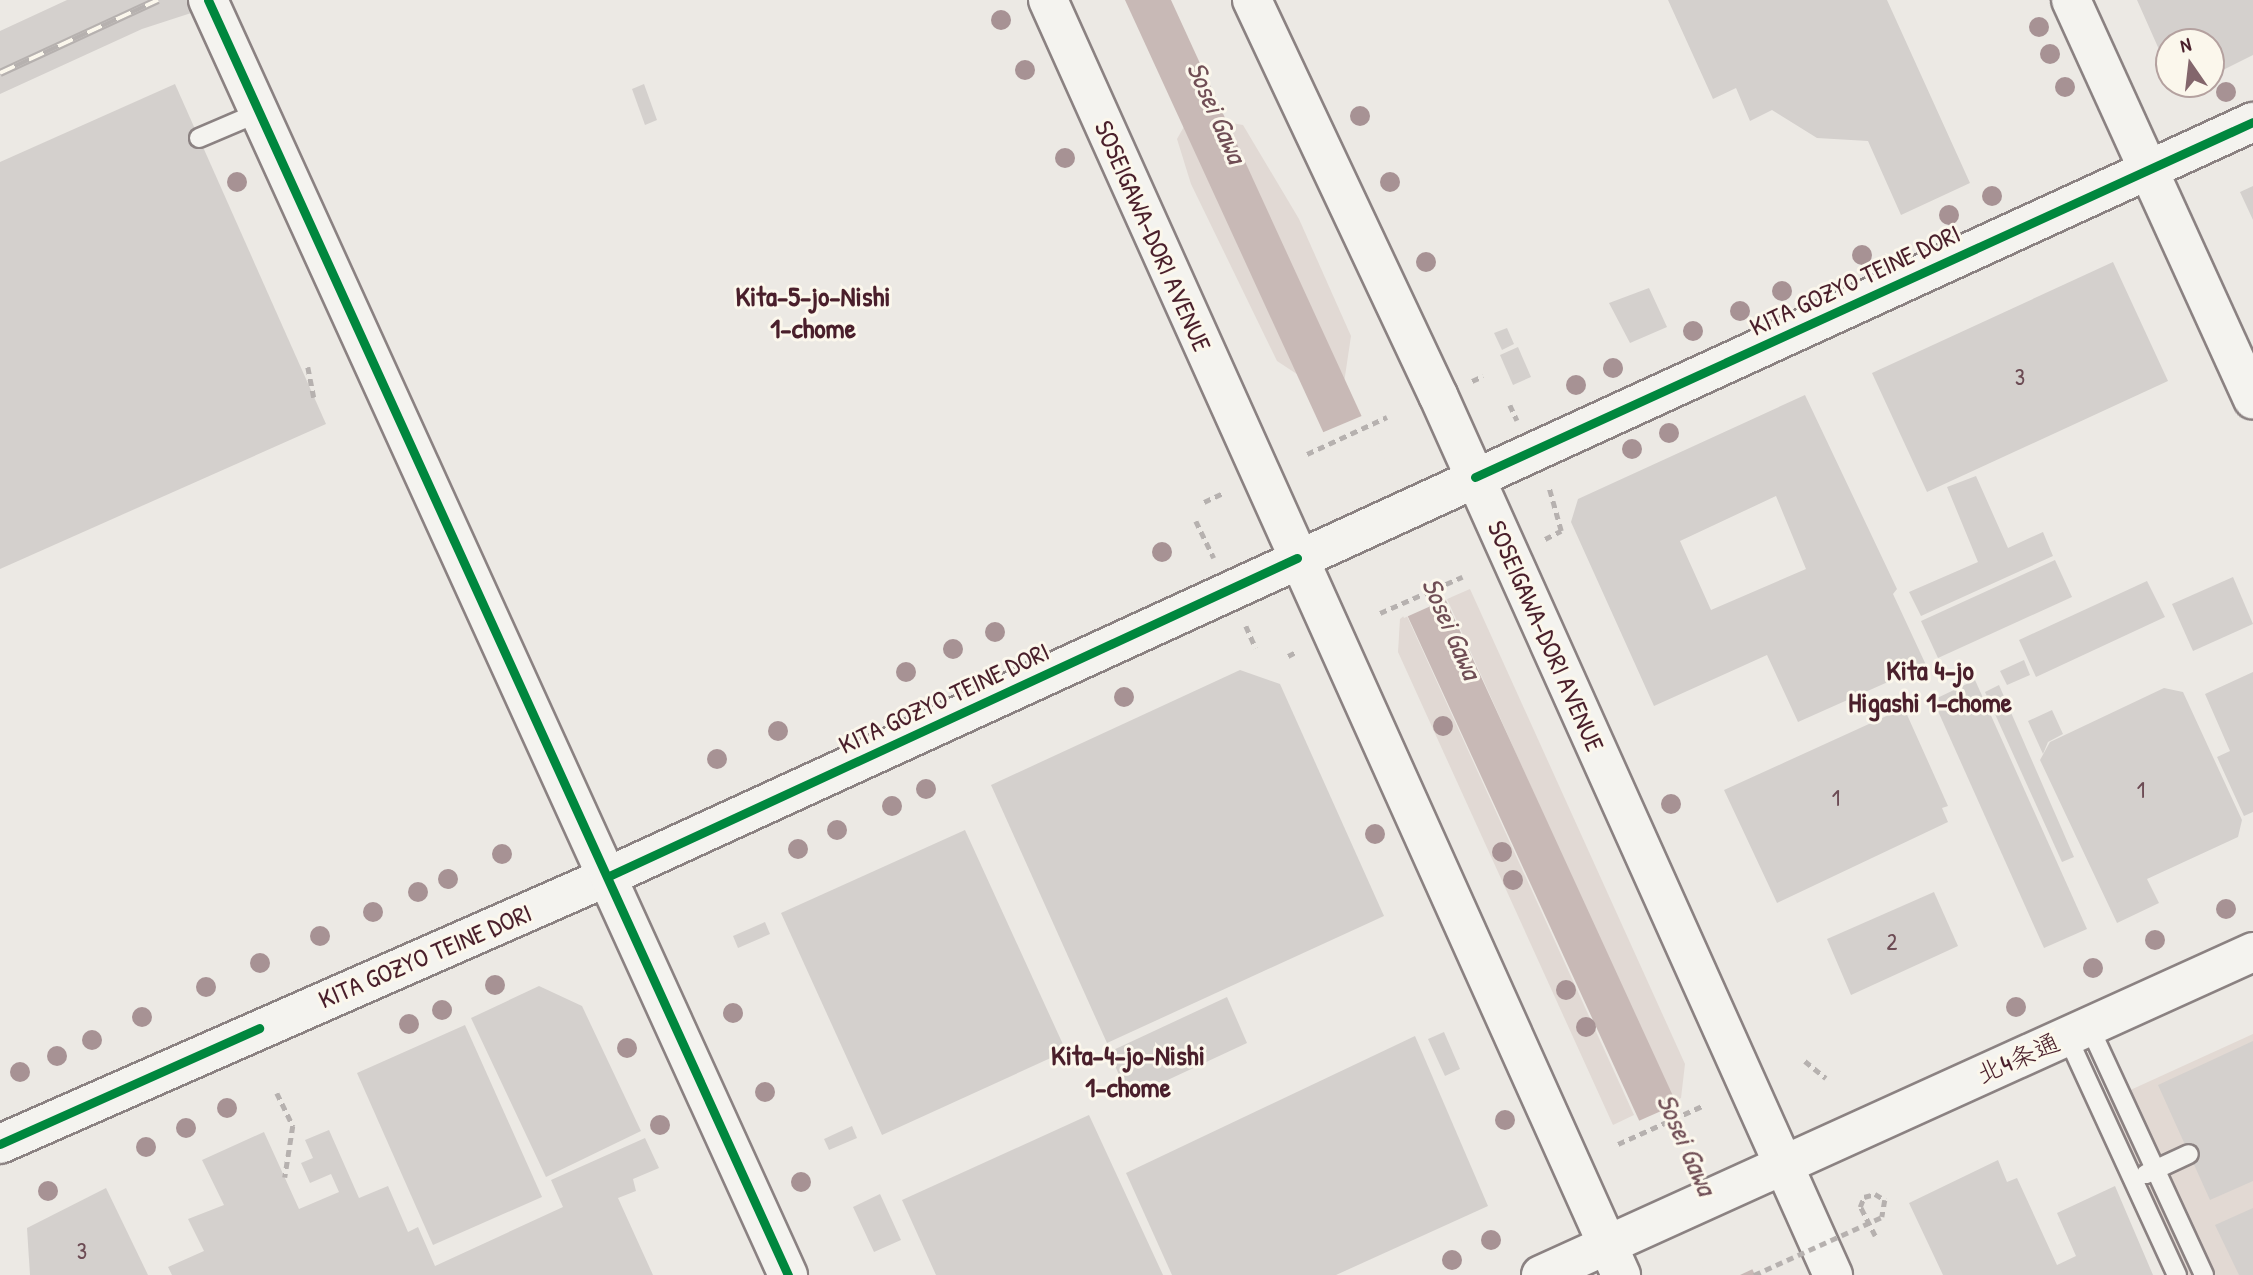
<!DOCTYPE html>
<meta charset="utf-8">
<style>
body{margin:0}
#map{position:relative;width:2253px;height:1275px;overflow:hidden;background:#ece9e4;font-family:"Patrick Hand","Klee One",sans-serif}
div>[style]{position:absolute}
.built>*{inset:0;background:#e2d9d3}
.green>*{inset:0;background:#e1d9d4}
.water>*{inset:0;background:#c8b9b6}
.pier>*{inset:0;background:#ece9e4}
.building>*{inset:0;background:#d4d0cd}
.path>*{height:4.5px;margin-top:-2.25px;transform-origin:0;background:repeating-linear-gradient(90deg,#b6b1af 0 7px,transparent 0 12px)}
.roads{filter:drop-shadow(2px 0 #8b8282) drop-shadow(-2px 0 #8b8282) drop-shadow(0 2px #8b8282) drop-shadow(0 -2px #8b8282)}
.lane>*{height:18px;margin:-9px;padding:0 9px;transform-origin:9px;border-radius:9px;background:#f4f3ef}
.secondary>*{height:38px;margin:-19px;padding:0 19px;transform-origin:19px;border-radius:19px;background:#f4f3ef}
.highway>*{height:38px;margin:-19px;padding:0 19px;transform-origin:19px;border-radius:19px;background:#f4f3ef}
.rail>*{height:8px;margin-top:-4px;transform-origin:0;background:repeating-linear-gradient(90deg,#fbf7ec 0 16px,#b6b1af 0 32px);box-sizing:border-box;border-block:2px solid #b6b1af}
.path-bridge>*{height:4.5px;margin-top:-2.25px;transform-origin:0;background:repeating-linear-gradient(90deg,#b6b1af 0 7px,transparent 0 12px)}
.cycleway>*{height:9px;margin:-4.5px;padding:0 4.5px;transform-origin:4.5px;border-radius:4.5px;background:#00873e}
.trees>*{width:20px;height:20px;margin:-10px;border-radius:50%;background:#a79294}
span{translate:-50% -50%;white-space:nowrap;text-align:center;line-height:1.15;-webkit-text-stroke:6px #fbf7ec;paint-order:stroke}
.number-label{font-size:23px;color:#6c4b54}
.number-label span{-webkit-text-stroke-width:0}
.street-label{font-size:26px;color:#4a1f2b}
.water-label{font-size:28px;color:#704e55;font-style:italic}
.neighbourhood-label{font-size:28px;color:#4a1f2b;font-weight:700}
.north{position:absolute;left:2155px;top:28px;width:70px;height:70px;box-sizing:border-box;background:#fbf7ec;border:2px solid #b4a19f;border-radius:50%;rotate:346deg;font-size:19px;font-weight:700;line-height:28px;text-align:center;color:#4a1f2b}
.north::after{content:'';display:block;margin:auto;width:24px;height:32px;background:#83666c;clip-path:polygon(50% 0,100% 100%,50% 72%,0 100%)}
</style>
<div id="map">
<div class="built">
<div style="clip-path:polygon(2253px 1034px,2253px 1275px,2168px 1275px,2091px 1108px)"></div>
</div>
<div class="green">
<div style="clip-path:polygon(1190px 116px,1243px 125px,1299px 219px,1351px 336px,1341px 403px,1277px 361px,1191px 184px,1177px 139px)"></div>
<div style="clip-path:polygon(1470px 589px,1685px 1064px,1681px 1098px,1672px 1102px,1447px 599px)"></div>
<div style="clip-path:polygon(1406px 614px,1634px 1115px,1613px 1125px,1398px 652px,1400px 619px)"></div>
</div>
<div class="water">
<div style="clip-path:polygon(1125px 0,1171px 0,1755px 1275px,1710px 1275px)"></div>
</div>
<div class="pier">
<div style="clip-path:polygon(1364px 415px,1451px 597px,1404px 618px,1319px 434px)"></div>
<div style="clip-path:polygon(1677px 1104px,1755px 1268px,1740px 1275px,1706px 1275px,1634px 1123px)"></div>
</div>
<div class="building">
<div style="clip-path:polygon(67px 0,228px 0,228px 1px,142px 29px,0 94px,0 31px)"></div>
<div style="clip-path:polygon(1668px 0,1887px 0,1970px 183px,1901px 215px,1868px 141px,1817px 138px,1772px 110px,1750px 121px,1736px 88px,1713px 99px)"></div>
<div style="clip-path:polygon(2137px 0,2253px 0,2253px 55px,2211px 76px,2211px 42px,2169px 42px,2169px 72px)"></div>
<div style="clip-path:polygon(175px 84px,326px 424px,0 569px,0 162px)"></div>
<div style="clip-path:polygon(644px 84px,657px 120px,645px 125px,632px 89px)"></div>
<div style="clip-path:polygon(2253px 186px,2253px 220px,2240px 192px)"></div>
<div style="clip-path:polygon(2113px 262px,2168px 381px,1927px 492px,1872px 373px)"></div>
<div style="clip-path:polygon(1649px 288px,1667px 327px,1630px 343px,1609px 303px)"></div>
<div style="clip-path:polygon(1507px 328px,1514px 344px,1502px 350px,1494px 333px)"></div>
<div style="clip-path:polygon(1518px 347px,1531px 377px,1513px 385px,1500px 355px)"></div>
<div style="clip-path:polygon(evenodd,1805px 395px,1897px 589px,1893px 594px,1926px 665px,1798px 722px,1767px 655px,1654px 706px,1571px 522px,1578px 499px,1805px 395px,1776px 496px,1806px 569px,1711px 610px,1680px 541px,1776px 496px)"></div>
<div style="clip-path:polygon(1976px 476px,2008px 548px,2043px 532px,2053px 556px,1921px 616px,1909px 592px,1978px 562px,1947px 487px)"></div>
<div style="clip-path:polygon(2055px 560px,2072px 597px,1938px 658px,1921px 621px)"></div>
<div style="clip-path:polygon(2233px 577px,2253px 624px,2193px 651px,2172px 604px)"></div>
<div style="clip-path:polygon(2147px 581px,2165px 617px,2036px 677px,2019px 640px)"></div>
<div style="clip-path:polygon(2024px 660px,2030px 675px,2007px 685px,2000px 671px)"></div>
<div style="clip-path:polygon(1240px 670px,1280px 684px,1384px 916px,1107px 1043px,991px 785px)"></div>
<div style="clip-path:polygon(2253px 672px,2253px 812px,2244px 816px,2217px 757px,2230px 751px,2205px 694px)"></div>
<div style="clip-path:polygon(1975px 680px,2087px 929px,2044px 948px,1933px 700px)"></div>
<div style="clip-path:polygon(1999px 685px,2074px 857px,2062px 862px,1985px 692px)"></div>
<div style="clip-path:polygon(2164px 688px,2183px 692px,2242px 820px,2238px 837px,2147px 879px,2159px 903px,2117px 923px,2040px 760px,2050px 742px)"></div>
<div style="clip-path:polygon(1904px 708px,1948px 806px,1942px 808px,1948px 822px,1777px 903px,1724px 790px)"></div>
<div style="clip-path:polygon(2052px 710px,2063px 734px,2048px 742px,2043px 754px,2028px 721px)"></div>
<div style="clip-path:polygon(965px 830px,1066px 1051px,882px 1135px,781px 913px)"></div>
<div style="clip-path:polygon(1934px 892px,1958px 946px,1851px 995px,1827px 939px)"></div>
<div style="clip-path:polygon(765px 922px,770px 934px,738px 948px,733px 936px)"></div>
<div style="clip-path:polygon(539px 986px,582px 1006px,641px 1131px,546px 1177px,471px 1018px)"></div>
<div style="clip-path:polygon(1227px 997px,1247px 1043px,1129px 1098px,1109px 1052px)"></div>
<div style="clip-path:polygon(465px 1025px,542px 1197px,433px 1245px,357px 1073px)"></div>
<div style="clip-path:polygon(1444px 1032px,1460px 1069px,1445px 1076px,1428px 1039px)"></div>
<div style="clip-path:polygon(1415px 1036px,1488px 1206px,1336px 1275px,1172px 1275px,1126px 1173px)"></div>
<div style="clip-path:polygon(2253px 1041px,2253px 1181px,2210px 1200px,2158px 1085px)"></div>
<div style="clip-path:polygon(1089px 1115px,1163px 1275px,936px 1275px,902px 1200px)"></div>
<div style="clip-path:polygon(852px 1126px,857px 1138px,829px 1150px,824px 1139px)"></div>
<div style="clip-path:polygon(329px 1130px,359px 1198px,388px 1186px,408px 1232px,418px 1227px,435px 1266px,563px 1207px,551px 1180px,645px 1138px,659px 1168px,633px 1179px,636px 1191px,618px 1198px,653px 1275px,172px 1275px,168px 1267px,204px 1251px,188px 1219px,224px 1205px,202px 1160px,264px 1132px,299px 1209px,339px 1192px,331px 1174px,310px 1183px,301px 1163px,313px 1158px,305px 1140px)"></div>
<div style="clip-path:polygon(1998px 1160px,2007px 1182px,2017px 1178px,2057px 1265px,2076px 1256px,2057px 1213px,2115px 1186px,2153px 1275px,1943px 1275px,1909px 1203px)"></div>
<div style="clip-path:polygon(106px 1188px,148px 1275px,30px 1275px,27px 1228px)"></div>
<div style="clip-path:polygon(880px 1194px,901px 1240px,874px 1252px,853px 1207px)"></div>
<div style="clip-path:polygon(2253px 1208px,2253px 1275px,2239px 1275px,2215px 1225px)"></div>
</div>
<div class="path">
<div style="left:308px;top:367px;width:31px;rotate:79deg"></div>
<div style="left:1472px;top:381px;width:12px;rotate:-24deg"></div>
<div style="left:1510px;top:405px;width:17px;rotate:65deg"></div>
<div style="left:1307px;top:454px;width:88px;rotate:-24.8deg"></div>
<div style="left:1204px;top:502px;width:21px;rotate:-25deg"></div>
<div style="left:1196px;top:521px;width:41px;rotate:64.1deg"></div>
<div style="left:1545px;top:539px;width:18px;rotate:-27deg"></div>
<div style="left:1561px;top:531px;width:45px;rotate:-105.6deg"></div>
<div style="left:1380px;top:613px;width:90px;rotate:-23.7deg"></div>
<div style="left:1246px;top:626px;width:24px;rotate:66deg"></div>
<div style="left:1288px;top:656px;width:9px;rotate:-27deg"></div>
<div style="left:1805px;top:1061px;width:27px;rotate:39deg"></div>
<div style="left:277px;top:1093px;width:37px;rotate:64deg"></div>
<div style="left:293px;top:1126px;width:52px;rotate:98.9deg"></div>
<div style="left:1618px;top:1144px;width:92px;rotate:-24.3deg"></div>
<div style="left:1875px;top:1236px;width:33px;rotate:-117deg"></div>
<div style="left:1860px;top:1207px;width:11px;rotate:-68deg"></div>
<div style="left:1864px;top:1197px;width:11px;rotate:-15deg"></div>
<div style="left:1875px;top:1194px;width:12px;rotate:31deg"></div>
<div style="left:1885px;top:1200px;width:17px;rotate:100deg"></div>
</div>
<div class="roads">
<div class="lane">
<div style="left:199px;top:138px;width:66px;rotate:-23.1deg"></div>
<div style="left:2089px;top:1026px;width:274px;rotate:65.2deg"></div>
<div style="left:2067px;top:1036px;width:263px;rotate:65.3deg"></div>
<div style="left:2146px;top:1174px;width:47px;rotate:-24.9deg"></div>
</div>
<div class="secondary">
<div style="left:208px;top:0;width:1401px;rotate:65.54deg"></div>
<div style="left:2071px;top:0;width:439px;rotate:65.5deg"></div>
<div style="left:0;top:1144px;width:665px;rotate:-23.75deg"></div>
<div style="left:609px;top:876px;width:1809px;rotate:-24.64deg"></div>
<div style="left:1541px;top:1275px;width:782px;rotate:-24.4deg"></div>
</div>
<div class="highway">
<div style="left:1048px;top:0;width:1398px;rotate:65.8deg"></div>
<div style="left:1252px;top:0;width:437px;rotate:64.8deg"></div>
<div style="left:1438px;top:395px;width:965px;rotate:65.83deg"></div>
</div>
</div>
<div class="rail">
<div style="left:0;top:73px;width:174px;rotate:-24.8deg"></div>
</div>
<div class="path-bridge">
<div style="left:1754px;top:1275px;width:141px;rotate:-24.4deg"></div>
</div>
<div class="cycleway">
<div style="left:208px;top:0;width:1401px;rotate:65.54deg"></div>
<div style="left:1475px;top:477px;width:855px;rotate:-24.53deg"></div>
<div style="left:609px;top:876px;width:758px;rotate:-24.81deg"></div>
<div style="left:0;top:1144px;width:284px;rotate:-24.1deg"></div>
</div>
<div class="trees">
<div style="left:1001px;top:20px"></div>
<div style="left:2039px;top:27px"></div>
<div style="left:2050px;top:54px"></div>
<div style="left:1025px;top:70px"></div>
<div style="left:2065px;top:87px"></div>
<div style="left:2226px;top:92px"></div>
<div style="left:1360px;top:116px"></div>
<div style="left:1065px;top:158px"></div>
<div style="left:237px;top:182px"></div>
<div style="left:1390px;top:182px"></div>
<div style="left:1992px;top:196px"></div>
<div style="left:1949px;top:215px"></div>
<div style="left:1862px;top:255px"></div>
<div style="left:1426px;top:262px"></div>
<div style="left:1782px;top:291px"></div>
<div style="left:1740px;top:311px"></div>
<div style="left:1693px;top:331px"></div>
<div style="left:1613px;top:368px"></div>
<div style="left:1576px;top:385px"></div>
<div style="left:1669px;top:433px"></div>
<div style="left:1632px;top:449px"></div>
<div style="left:1162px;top:552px"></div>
<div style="left:995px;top:632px"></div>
<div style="left:953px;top:649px"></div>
<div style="left:906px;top:672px"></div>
<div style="left:1124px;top:697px"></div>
<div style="left:1443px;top:726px"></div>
<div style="left:778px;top:731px"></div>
<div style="left:717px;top:759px"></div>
<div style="left:926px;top:789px"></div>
<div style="left:1671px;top:804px"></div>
<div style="left:892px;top:806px"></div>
<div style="left:837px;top:830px"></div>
<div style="left:1375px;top:834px"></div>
<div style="left:798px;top:849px"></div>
<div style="left:1502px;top:852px"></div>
<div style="left:502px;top:854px"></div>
<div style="left:448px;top:879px"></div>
<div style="left:1513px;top:880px"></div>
<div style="left:418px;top:892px"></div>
<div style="left:2226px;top:909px"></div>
<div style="left:373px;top:912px"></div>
<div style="left:320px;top:936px"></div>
<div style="left:2155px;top:940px"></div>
<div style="left:260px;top:963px"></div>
<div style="left:2093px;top:968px"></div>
<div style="left:495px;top:985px"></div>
<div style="left:206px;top:987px"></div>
<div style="left:1566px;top:990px"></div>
<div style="left:2016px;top:1007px"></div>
<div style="left:442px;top:1010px"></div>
<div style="left:733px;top:1013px"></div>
<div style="left:142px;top:1017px"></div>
<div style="left:409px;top:1024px"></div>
<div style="left:1586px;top:1027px"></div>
<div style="left:92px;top:1040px"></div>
<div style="left:627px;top:1048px"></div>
<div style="left:57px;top:1056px"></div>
<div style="left:20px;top:1072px"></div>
<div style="left:765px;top:1092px"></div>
<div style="left:227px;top:1108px"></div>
<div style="left:1505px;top:1120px"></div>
<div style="left:660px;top:1125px"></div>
<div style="left:186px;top:1128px"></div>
<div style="left:146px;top:1147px"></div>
<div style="left:801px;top:1182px"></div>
<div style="left:48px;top:1191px"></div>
<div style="left:1491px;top:1240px"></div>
<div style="left:1452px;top:1260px"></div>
</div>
<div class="number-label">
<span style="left:2020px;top:377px">3</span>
<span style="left:2141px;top:790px">1</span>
<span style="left:1836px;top:798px">1</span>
<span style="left:1892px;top:942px">2</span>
<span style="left:82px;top:1251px">3</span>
</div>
<div class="street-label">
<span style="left:1153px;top:236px;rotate:66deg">SOSEIGAWA-DORI AVENUE</span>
<span style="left:1855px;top:280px;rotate:-25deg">KITA GOZYO TEINE DORI</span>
<span style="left:1546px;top:636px;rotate:66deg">SOSEIGAWA-DORI AVENUE</span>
<span style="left:944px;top:698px;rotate:-25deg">KITA GOZYO TEINE DORI</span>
<span style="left:425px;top:956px;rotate:-23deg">KITA GOZYO TEINE DORI</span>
<span style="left:2018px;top:1058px;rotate:-24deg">北4条通</span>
</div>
<div class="water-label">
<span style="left:1217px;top:112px;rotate:66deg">Sosei Gawa</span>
<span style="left:1452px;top:628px;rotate:66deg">Sosei Gawa</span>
<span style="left:1687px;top:1144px;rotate:66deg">Sosei Gawa</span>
</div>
<div class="neighbourhood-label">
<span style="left:813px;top:312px">Kita-5-jo-Nishi<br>1-chome</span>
<span style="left:1930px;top:686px">Kita 4-jo<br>Higashi 1-chome</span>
<span style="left:1128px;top:1071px">Kita-4-jo-Nishi<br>1-chome</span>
</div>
<div class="north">N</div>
</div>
